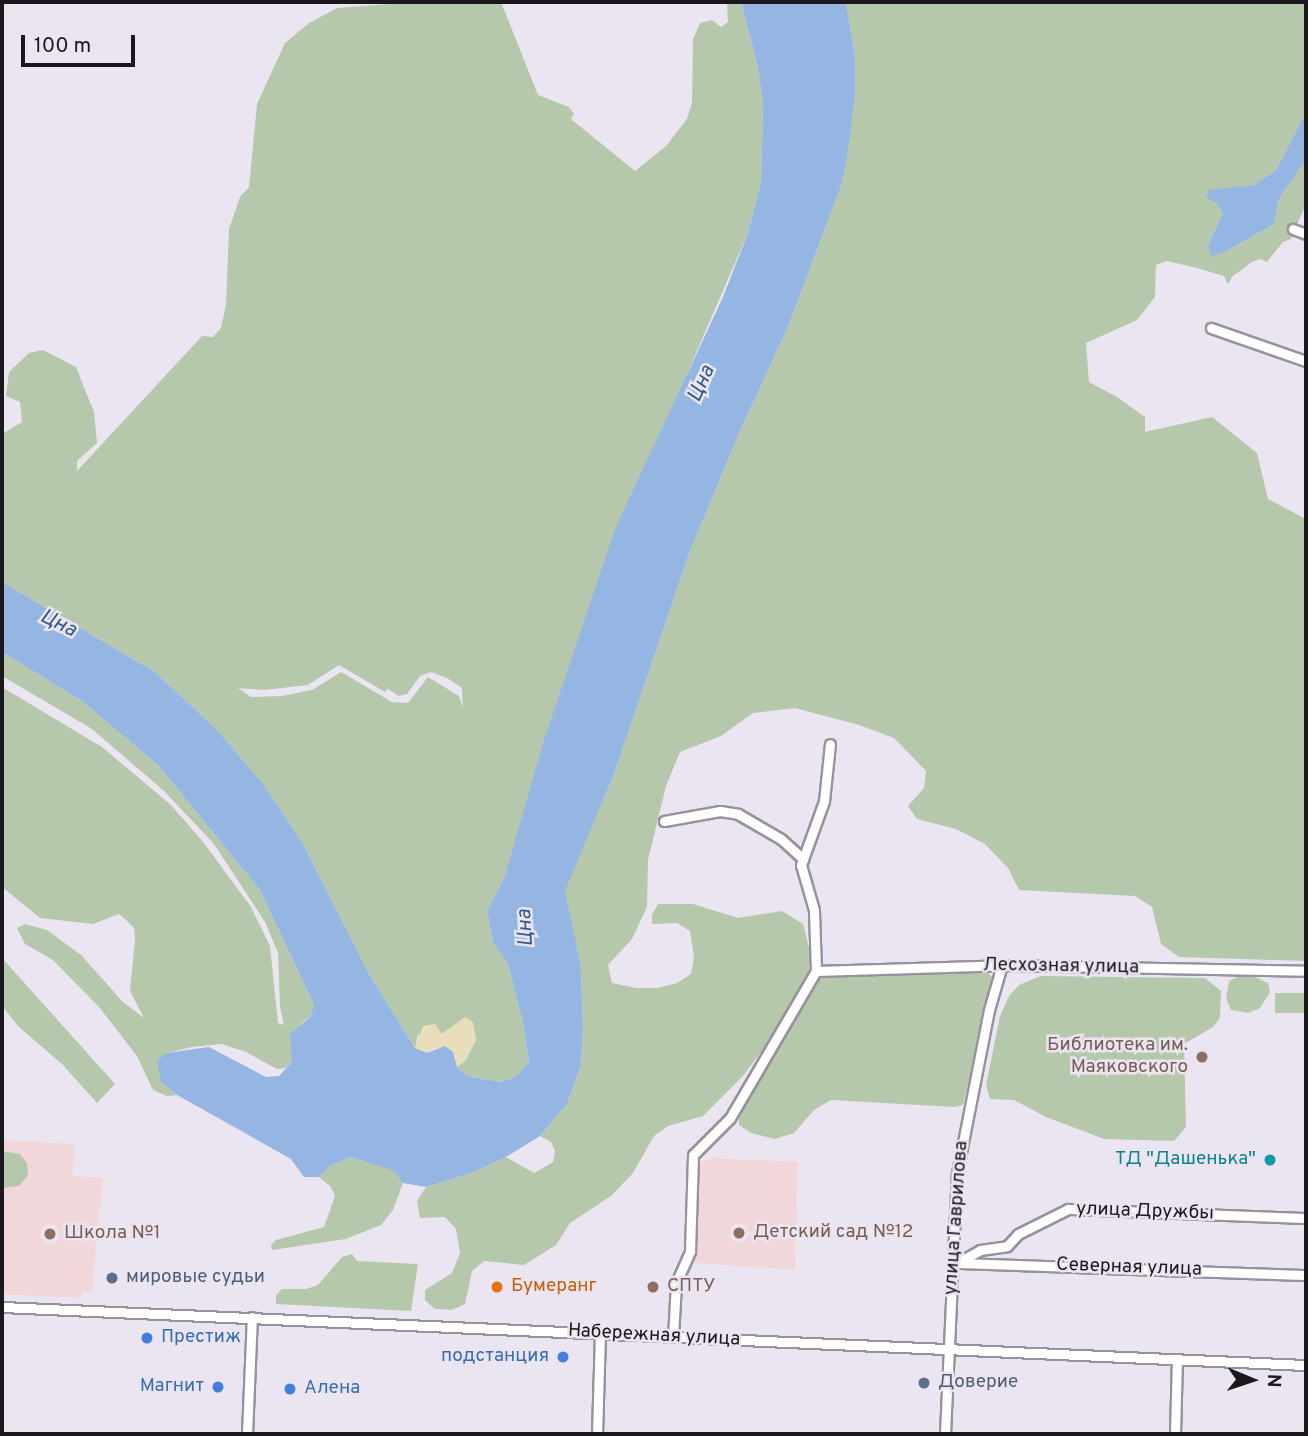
<!DOCTYPE html>
<meta charset="utf-8">
<style>
body{margin:0}
#map{position:relative;width:1308px;height:1436px;overflow:hidden;background:#ebe5f2;font-family:Overpass,sans-serif}
div>[style]{position:absolute}
.education>*{inset:0;background:#f1d7d9}
.green>*{inset:0;background:#b6c8ac}
.sand>*{inset:0;background:#e8dfba}
.water>*{inset:0;background:#95b6e2}
.roads{filter:drop-shadow(2px 0 #98929d) drop-shadow(-2px 0 #98929d) drop-shadow(0 2px #98929d) drop-shadow(0 -2px #98929d)}
.minor>*{height:9px;margin:-4.5px;padding:0 4.5px;transform-origin:4.5px;border-radius:4.5px;background:#fff}
.dots>*{width:19px;height:19px;translate:-50% -50%;box-sizing:border-box;border:4px solid #ebe5f2;border-radius:50%}
span{translate:-50% -50%;white-space:nowrap;text-align:center;line-height:1.15;-webkit-text-stroke:5px #ebe5f2;paint-order:stroke}
.street-label{font-size:19px;color:#1a181c}
.education-label{font-size:19px;color:#785e54}
.right{translate:-100% -50%;text-align:right}
.left{translate:0 -50%;text-align:left}
.culture-label{font-size:19px;color:#0d838f}
.service-label{font-size:19px;color:#4e5e75}
.food-label{font-size:19px;color:#c56008}
.shop-label{font-size:19px;color:#366cbe}
.water-label{font-size:21px;color:#2e5790;font-style:italic}
.frame{position:absolute;inset:0;border:4px solid #1a181c;pointer-events:none}
.north{position:absolute;left:1217px;top:1345px;width:70px;height:70px;-webkit-text-stroke:5px #ebe5f2;paint-order:stroke;rotate:92deg;font-size:19px;font-weight:700;line-height:28px;text-align:center;color:#1a181c}
.north::after{content:'';display:block;margin:auto;width:24px;height:32px;background:#1a181c;clip-path:polygon(50% 0,100% 100%,50% 72%,0 100%)}
.scale{position:absolute;left:21px;top:35px;width:114px;height:32px;box-sizing:border-box;border:4px solid #1a181c;border-top:0;padding-left:9px;font-size:21px;line-height:24px;white-space:nowrap;color:#1a181c;-webkit-text-stroke:5px #ebe5f2;paint-order:stroke}
</style>
<div id="map">
<div class="education">
<div style="clip-path:polygon(2px 1140px,74px 1144px,73px 1176px,103px 1178px,92px 1291px,83px 1291px,82px 1298px,2px 1294px)"></div>
<div style="clip-path:polygon(712px 1158px,798px 1162px,795px 1270px,693px 1263px,697px 1165px)"></div>
</div>
<div class="green">
<div style="clip-path:polygon(evenodd,415px 2px,501px 2px,538px 95px,569px 107px,574px 114px,571px 119px,635px 171px,666px 146px,687px 119px,692px 103px,693px 39px,700px 23px,712px 20px,721px 27px,728px 22px,727px 2px,741px 2px,758px 68px,763px 105px,761px 182px,748px 233px,674px 404px,505px 876px,487px 911px,493px 942px,508px 965px,523px 1022px,529px 1062px,517px 1076px,501px 1082px,467px 1076px,457px 1067px,466px 1060px,450px 1028px,442px 1034px,418px 1035px,415px 1048px,370px 976px,303px 844px,264px 785px,218px 731px,155px 672px,2px 582px,2px 434px,22px 422px,20px 402px,6px 396px,9px 372px,29px 353px,43px 350px,76px 367px,94px 412px,97px 443px,77px 461px,77px 471px,202px 336px,213px 337px,221px 328px,226px 305px,229px 229px,240px 197px,249px 187px,257px 104px,285px 43px,309px 23px,337px 8px,415px 2px,339px 665px,385px 692px,388px 689px,399px 696px,407px 694px,420px 676px,431px 672px,447px 678px,462px 688px,463px 708px,459px 696px,428px 677px,408px 703px,392px 702px,341px 672px,312px 690px,282px 696px,251px 697px,238px 688px,264px 690px,308px 685px,339px 665px)"></div>
<div style="clip-path:polygon(846px 2px,1306px 2px,1306px 112px,1276px 170px,1254px 185px,1216px 203px,1223px 213px,1208px 246px,1223px 253px,1274px 224px,1279px 199px,1306px 159px,1306px 204px,1291px 239px,1283px 242px,1267px 262px,1260px 259px,1252px 262px,1233px 276px,1228px 284px,1224px 276px,1197px 268px,1167px 261px,1156px 265px,1155px 297px,1137px 320px,1086px 343px,1089px 382px,1117px 397px,1145px 417px,1145px 432px,1212px 417px,1257px 453px,1268px 499px,1306px 519px,1306px 961px,1179px 957px,1161px 944px,1152px 907px,1135px 896px,1019px 890px,1008px 868px,985px 844px,956px 829px,917px 819px,908px 806px,924px 788px,926px 771px,894px 738px,859px 725px,795px 708px,753px 713px,721px 736px,680px 752px,666px 786px,648px 860px,647px 907px,632px 939px,608px 965px,612px 983px,637px 988px,657px 988px,677px 983px,691px 974px,694px 957px,690px 931px,677px 923px,652px 924px,652px 915px,658px 904px,693px 904px,738px 918px,782px 911px,803px 924px,809px 947px,809px 970px,794px 1000px,771px 1039px,742px 1077px,703px 1116px,668px 1126px,654px 1136px,633px 1173px,611px 1196px,570px 1223px,556px 1245px,524px 1265px,484px 1261px,472px 1271px,465px 1304px,452px 1310px,435px 1309px,425px 1300px,425px 1290px,452px 1273px,460px 1253px,456px 1229px,445px 1217px,420px 1218px,417px 1201px,426px 1187px,472px 1173px,506px 1157px,534px 1173px,553px 1162px,555px 1151px,551px 1142px,540px 1136px,567px 1104px,581px 1065px,583px 1028px,581px 967px,564px 891px,614px 774px,690px 551px,740px 431px,788px 327px,840px 189px,855px 97px,855px 56px)"></div>
<div style="clip-path:polygon(2px 652px,82px 701px,159px 766px,260px 890px,314px 1005px,310px 1017px,301px 1023px,292px 1062px,286px 1068px,277px 1069px,246px 1052px,222px 1044px,192px 1047px,166px 1053px,161px 1082px,177px 1095px,167px 1096px,153px 1090px,137px 1056px,99px 1007px,53px 960px,25px 944px,17px 928px,25px 924px,47px 930px,81px 955px,123px 1002px,144px 1018px,130px 991px,135px 939px,134px 928px,127px 921px,119px 914px,93px 924px,40px 918px,2px 887px,2px 687px,102px 747px,171px 805px,204px 843px,251px 907px,270px 946px,278px 1023px,284px 1025px,280px 1007px,278px 953px,265px 922px,214px 844px,164px 791px,92px 729px,2px 676px)"></div>
<div style="clip-path:polygon(2px 958px,115px 1084px,97px 1103px,63px 1065px,19px 1027px,2px 1006px)"></div>
<div style="clip-path:polygon(834px 966px,986px 971px,993px 978px,963px 1105px,954px 1107px,831px 1100px,814px 1110px,794px 1133px,775px 1139px,751px 1133px,739px 1125px,739px 1114px,751px 1092px,819px 975px)"></div>
<div style="clip-path:polygon(1041px 976px,1205px 978px,1221px 991px,1220px 1018px,1213px 1027px,1184px 1044px,1186px 1127px,1174px 1141px,1104px 1139px,1046px 1117px,1014px 1100px,990px 1099px,986px 1085px,1000px 1016px,1009px 996px,1019px 985px)"></div>
<div style="clip-path:polygon(1237px 977px,1255px 977px,1268px 983px,1270px 992px,1260px 1008px,1248px 1013px,1231px 1010px,1226px 998px,1229px 981px)"></div>
<div style="clip-path:polygon(1275px 993px,1306px 993px,1306px 1013px,1275px 1013px)"></div>
<div style="clip-path:polygon(2px 1151px,20px 1154px,27px 1163px,28px 1175px,19px 1186px,2px 1188px)"></div>
<div style="clip-path:polygon(351px 1157px,395px 1171px,403px 1183px,393px 1210px,381px 1225px,346px 1239px,272px 1250px,271px 1245px,276px 1240px,324px 1227px,335px 1196px,330px 1186px,319px 1177px,330px 1166px)"></div>
<div style="clip-path:polygon(352px 1254px,357px 1261px,418px 1264px,411px 1311px,276px 1304px,276px 1295px,282px 1289px,306px 1289px,318px 1285px,342px 1257px)"></div>
</div>
<div class="sand">
<div style="clip-path:polygon(465px 1017px,473px 1022px,476px 1040px,466px 1060px,457px 1067px,453px 1052px,435px 1048px,427px 1053px,415px 1048px,423px 1026px,435px 1024px,442px 1034px)"></div>
</div>
<div class="water">
<div style="clip-path:polygon(741px 2px,846px 2px,855px 56px,855px 97px,847px 157px,840px 189px,788px 327px,740px 431px,690px 551px,614px 774px,565px 891px,581px 967px,583px 1028px,581px 1065px,567px 1104px,540px 1136px,506px 1157px,472px 1173px,426px 1187px,403px 1183px,394px 1171px,351px 1157px,330px 1166px,319px 1177px,304px 1177px,291px 1159px,177px 1095px,161px 1082px,157px 1061px,166px 1053px,209px 1047px,266px 1077px,279px 1076px,292px 1062px,290px 1034px,310px 1017px,314px 1005px,260px 890px,159px 766px,82px 701px,2px 652px,2px 582px,155px 672px,218px 731px,264px 785px,303px 844px,370px 976px,415px 1048px,427px 1053px,445px 1046px,453px 1052px,457px 1067px,467px 1076px,501px 1082px,517px 1076px,529px 1062px,523px 1022px,508px 965px,493px 942px,487px 911px,505px 876px,544px 740px,615px 529px,723px 297px,748px 233px,761px 182px,763px 105px,758px 68px)"></div>
<div style="clip-path:polygon(1306px 112px,1306px 159px,1279px 199px,1274px 224px,1223px 253px,1211px 256px,1208px 246px,1223px 213px,1216px 203px,1206px 197px,1209px 190px,1254px 185px,1276px 170px)"></div>
</div>
<div class="roads">
<div class="minor">
<div style="left:1293px;top:229px;width:14px;rotate:21deg"></div>
<div style="left:1211px;top:328px;width:101px;rotate:19.2deg"></div>
<div style="left:664px;top:821px;width:57px;rotate:-10.1deg"></div>
<div style="left:720px;top:811px;width:18px;rotate:9deg"></div>
<div style="left:738px;top:814px;width:50px;rotate:30.2deg"></div>
<div style="left:781px;top:839px;width:30px;rotate:42deg"></div>
<div style="left:816px;top:971px;width:186px;rotate:-1.8deg"></div>
<div style="left:1002px;top:965px;width:304px;rotate:1.1deg"></div>
<div style="left:957px;top:1263px;width:26px;rotate:-29deg"></div>
<div style="left:980px;top:1250px;width:27px;rotate:-8deg"></div>
<div style="left:1007px;top:1246px;width:16px;rotate:-47deg"></div>
<div style="left:1018px;top:1234px;width:56px;rotate:-26.6deg"></div>
<div style="left:1068px;top:1209px;width:238px;rotate:2.2deg"></div>
<div style="left:957px;top:1263px;width:349px;rotate:2deg"></div>
<div style="left:2px;top:1307px;width:1305px;rotate:2.55deg"></div>
<div style="left:673px;top:1337px;width:54px;rotate:-86.8deg"></div>
<div style="left:676px;top:1283px;width:35px;rotate:-66deg"></div>
<div style="left:690px;top:1251px;width:96px;rotate:-88.2deg"></div>
<div style="left:693px;top:1155px;width:52px;rotate:-45deg"></div>
<div style="left:730px;top:1118px;width:170px;rotate:-59.7deg"></div>
<div style="left:816px;top:971px;width:61px;rotate:-91.9deg"></div>
<div style="left:814px;top:910px;width:47px;rotate:-106.1deg"></div>
<div style="left:801px;top:865px;width:68px;rotate:-70.2deg"></div>
<div style="left:824px;top:801px;width:57px;rotate:-84deg"></div>
<div style="left:247px;top:1434px;width:117px;rotate:-87.6deg"></div>
<div style="left:597px;top:1434px;width:101px;rotate:-88.3deg"></div>
<div style="left:945px;top:1434px;width:261px;rotate:-87.4deg"></div>
<div style="left:957px;top:1173px;width:166px;rotate:-78.9deg"></div>
<div style="left:989px;top:1010px;width:47px;rotate:-73.9deg"></div>
<div style="left:1175px;top:1434px;width:75px;rotate:-88.5deg"></div>
</div>
</div>
<div class="dots">
<div style="left:1202px;top:1057px;background:#8d6e63"></div>
<div style="left:1270px;top:1160px;background:#0f9aa8"></div>
<div style="left:739px;top:1233px;background:#8d6e63"></div>
<div style="left:50px;top:1234px;background:#8d6e63"></div>
<div style="left:112px;top:1278px;background:#5c6f8a"></div>
<div style="left:497px;top:1287px;background:#e8710a"></div>
<div style="left:653px;top:1287px;background:#8d6e63"></div>
<div style="left:147px;top:1338px;background:#3f7fe0"></div>
<div style="left:563px;top:1357px;background:#3f7fe0"></div>
<div style="left:924px;top:1383px;background:#5c6f8a"></div>
<div style="left:218px;top:1387px;background:#3f7fe0"></div>
<div style="left:290px;top:1389px;background:#3f7fe0"></div>
</div>
<div class="street-label">
<span style="left:1061px;top:967px;rotate:1deg">Лесхозная улица</span>
<span style="left:1145px;top:1212px;rotate:2deg">улица Дружбы</span>
<span style="left:957px;top:1218px;rotate:-86deg">улица Гаврилова</span>
<span style="left:1129px;top:1268px;rotate:2deg">Северная улица</span>
<span style="left:654px;top:1336px;rotate:3deg">Набережная улица</span>
</div>
<div class="education-label">
<span class="right" style="left:1188px;top:1057px">Библиотека им.<br>Маяковского</span>
<span class="left" style="left:753px;top:1233px">Детский сад №12</span>
<span class="left" style="left:64px;top:1234px">Школа №1</span>
<span class="left" style="left:667px;top:1287px">СПТУ</span>
</div>
<div class="culture-label">
<span class="right" style="left:1256px;top:1160px">ТД "Дашенька"</span>
</div>
<div class="service-label">
<span class="left" style="left:126px;top:1278px">мировые судьи</span>
<span class="left" style="left:938px;top:1383px">Доверие</span>
</div>
<div class="food-label">
<span class="left" style="left:511px;top:1287px">Бумеранг</span>
</div>
<div class="shop-label">
<span class="left" style="left:161px;top:1338px">Престиж</span>
<span class="right" style="left:549px;top:1357px">подстанция</span>
<span class="right" style="left:204px;top:1387px">Магнит</span>
<span class="left" style="left:304px;top:1389px">Алена</span>
</div>
<div class="water-label">
<span style="left:702px;top:384px;rotate:-66deg">Цна</span>
<span style="left:58px;top:624px;rotate:26deg">Цна</span>
<span style="left:526px;top:928px;rotate:-93deg">Цна</span>
</div>
<div class="frame"></div>
<div class="north">N</div>
<div class="scale">100 m</div>
</div>
